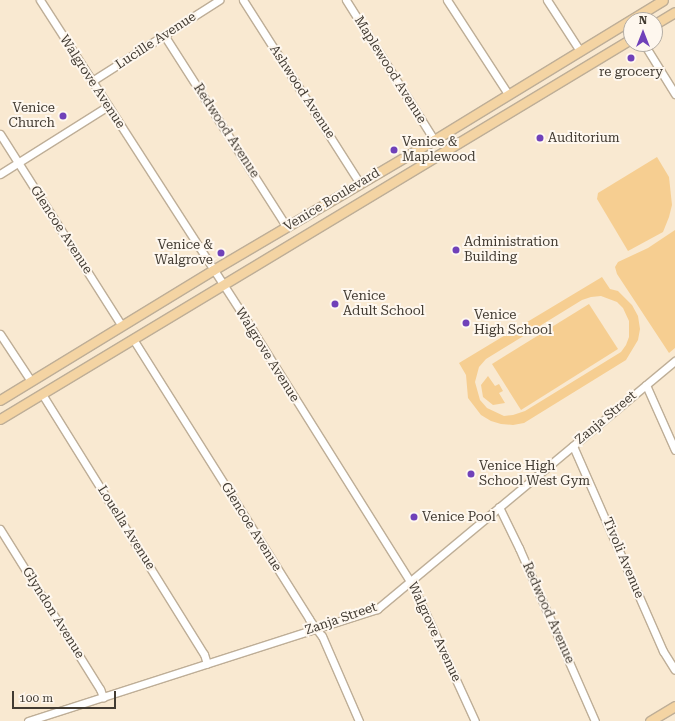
<!DOCTYPE html>
<style>
body{margin:0}
#map{position:relative;width:675px;height:721px;overflow:hidden;background:#f9e9d1;font-family:"Roboto Serif",serif}
div>[style]{position:absolute}
.green>*{inset:0;background:#f6ce91}
.roads{filter:drop-shadow(1px 0 #beae97) drop-shadow(-1px 0 #beae97) drop-shadow(0 1px #beae97) drop-shadow(0 -1px #beae97)}
.minor>*{height:7px;margin:-3.5px;padding:0 3.5px;transform-origin:3.5px;border-radius:3.5px;background:#fff}
.major>*{height:9px;margin:-4.5px;padding:0 4.5px;transform-origin:4.5px;border-radius:4.5px;background:#f4d4a3}
.dots>*{width:11px;height:11px;translate:-50% -50%;box-sizing:border-box;border:2px solid #fef7ee;border-radius:50%}
span{translate:-50% -50%;white-space:nowrap;text-align:center;line-height:1.15;-webkit-text-stroke:4px #fef7ee;paint-order:stroke}
.street-label{font-size:13px;color:#423b32}
.poi-label{font-size:13px;color:#423b32}
.right{translate:-100% -50%;text-align:right}
.left{translate:0 -50%;text-align:left}
.north{position:absolute;left:623px;top:12px;width:40px;height:40px;box-sizing:border-box;background:#fef7ee;border:1px solid #b3aca3;border-radius:50%;rotate:0deg;font-size:11px;font-weight:700;line-height:16px;text-align:center;color:#423b32}
.north::after{content:'';display:block;margin:auto;width:14px;height:18px;background:#7041b9;clip-path:polygon(50% 0,100% 100%,50% 72%,0 100%)}
.scale{position:absolute;left:12px;top:691px;width:104px;height:18px;box-sizing:border-box;border:2px solid #423b32;border-top:0;padding-left:5px;font-size:12px;line-height:14px;white-space:nowrap;color:#423b32;-webkit-text-stroke:3px #fef7ee;paint-order:stroke}
</style>
<div id="map">
<div class="green">
<div style="clip-path:polygon(657px 157px,669px 177px,672px 205px,669px 217px,663px 232px,628px 251px,597px 199px,598px 193px)"></div>
<div style="clip-path:polygon(675px 230px,675px 348px,669px 353px,617px 274px,615px 267px,618px 262px,648px 248px)"></div>
<div style="clip-path:polygon(evenodd,602px 277px,610px 289px,618px 291px,632px 305px,638px 316px,640px 329px,638px 340px,626px 360px,524px 423px,513px 425px,501px 424px,491px 421px,481px 415px,468px 398px,466px 375px,459px 363px,602px 277px,601px 296px,617px 302px,623px 308px,629px 321px,629px 337px,626px 345px,621px 352px,525px 411px,513px 415px,504px 416px,487px 408px,480px 400px,475px 382px,479px 367px,486px 359px,582px 300px,591px 297px,601px 296px)"></div>
<div style="clip-path:polygon(589px 304px,618px 349px,521px 410px,492px 364px)"></div>
<div style="clip-path:polygon(488px 376px,495px 386px,499px 384px,503px 391px,499px 393px,505px 403px,493px 405px,483px 397px,481px 385px)"></div>
</div>
<div class="roads">
<div class="minor">
<div style="left:40px;top:0;width:394px;rotate:57.2deg"></div>
<div style="left:253px;top:331px;width:303px;rotate:57.9deg"></div>
<div style="left:414px;top:588px;width:146px;rotate:65.4deg"></div>
<div style="left:243px;top:0;width:218px;rotate:57.5deg"></div>
<div style="left:346px;top:0;width:165px;rotate:57.8deg"></div>
<div style="left:447px;top:0;width:112px;rotate:57deg"></div>
<div style="left:547px;top:0;width:61px;rotate:57.1deg"></div>
<div style="left:164px;top:35px;width:228px;rotate:57.4deg"></div>
<div style="left:644px;top:44px;width:59px;rotate:58.2deg"></div>
<div style="left:92px;top:81px;width:151px;rotate:-32.5deg"></div>
<div style="left:0;top:134px;width:227px;rotate:57.6deg"></div>
<div style="left:0;top:174px;width:128px;rotate:-32.2deg"></div>
<div style="left:0;top:334px;width:56px;rotate:56.6deg"></div>
<div style="left:133px;top:339px;width:331px;rotate:57.8deg"></div>
<div style="left:309px;top:619px;width:21px;rotate:53deg"></div>
<div style="left:322px;top:636px;width:93px;rotate:66.5deg"></div>
<div style="left:646px;top:385px;width:71px;rotate:66deg"></div>
<div style="left:42px;top:394px;width:306px;rotate:58.1deg"></div>
<div style="left:204px;top:654px;width:10px;rotate:73deg"></div>
<div style="left:573px;top:446px;width:224px;rotate:66.3deg"></div>
<div style="left:663px;top:651px;width:22px;rotate:58deg"></div>
<div style="left:499px;top:507px;width:46px;rotate:64deg"></div>
<div style="left:519px;top:548px;width:189px;rotate:66.3deg"></div>
<div style="left:0;top:529px;width:189px;rotate:58deg"></div>
<div style="left:100px;top:689px;width:9px;rotate:69deg"></div>
<div style="left:28px;top:721px;width:367px;rotate:-17.8deg"></div>
<div style="left:377px;top:609px;width:388px;rotate:-39.8deg"></div>
</div>
<div class="major">
<div style="left:655px;top:24px;width:23px;rotate:-31deg"></div>
<div style="left:0;top:400px;width:250px;rotate:-31.4deg"></div>
<div style="left:213px;top:270px;width:256px;rotate:-30.5deg"></div>
<div style="left:434px;top:140px;width:268px;rotate:-31.4deg"></div>
<div style="left:0;top:419px;width:737px;rotate:-31.06deg"></div>
<div style="left:650px;top:721px;width:29px;rotate:-31deg"></div>
</div>
</div>
<div class="dots">
<div style="left:631px;top:58px;background:#7041b9"></div>
<div style="left:63px;top:116px;background:#7041b9"></div>
<div style="left:540px;top:138px;background:#7041b9"></div>
<div style="left:394px;top:150px;background:#7041b9"></div>
<div style="left:456px;top:250px;background:#7041b9"></div>
<div style="left:221px;top:253px;background:#7041b9"></div>
<div style="left:335px;top:304px;background:#7041b9"></div>
<div style="left:466px;top:323px;background:#7041b9"></div>
<div style="left:471px;top:474px;background:#7041b9"></div>
<div style="left:414px;top:517px;background:#7041b9"></div>
</div>
<div class="street-label">
<span style="left:156px;top:41px;rotate:-33deg">Lucille Avenue</span>
<span style="left:390px;top:70px;rotate:58deg">Maplewood Avenue</span>
<span style="left:92px;top:82px;rotate:57deg">Walgrove Avenue</span>
<span style="left:302px;top:92px;rotate:57deg">Ashwood Avenue</span>
<span style="left:226px;top:131px;rotate:57deg">Redwood Avenue</span>
<span style="left:332px;top:200px;rotate:-31deg">Venice Boulevard</span>
<span style="left:61px;top:230px;rotate:57deg">Glencoe Avenue</span>
<span style="left:267px;top:355px;rotate:58deg">Walgrove Avenue</span>
<span style="left:606px;top:418px;rotate:-40deg">Zanja Street</span>
<span style="left:251px;top:527px;rotate:58deg">Glencoe Avenue</span>
<span style="left:126px;top:528px;rotate:58deg">Louella Avenue</span>
<span style="left:623px;top:558px;rotate:67deg">Tivoli Avenue</span>
<span style="left:53px;top:613px;rotate:58deg">Glyndon Avenue</span>
<span style="left:548px;top:613px;rotate:66deg">Redwood Avenue</span>
<span style="left:341px;top:619px;rotate:-19deg">Zanja Street</span>
<span style="left:434px;top:632px;rotate:65deg">Walgrove Avenue</span>
</div>
<div class="poi-label">
<span style="left:631px;top:72px">re grocery</span>
<span class="right" style="left:55px;top:116px">Venice<br>Church</span>
<span class="left" style="left:548px;top:138px">Auditorium</span>
<span class="left" style="left:402px;top:150px">Venice &amp;<br>Maplewood</span>
<span class="left" style="left:464px;top:250px">Administration<br>Building</span>
<span class="right" style="left:213px;top:253px">Venice &amp;<br>Walgrove</span>
<span class="left" style="left:343px;top:304px">Venice<br>Adult School</span>
<span class="left" style="left:474px;top:323px">Venice<br>High School</span>
<span class="left" style="left:479px;top:474px">Venice High<br>School West Gym</span>
<span class="left" style="left:422px;top:517px">Venice Pool</span>
</div>
<div class="north">N</div>
<div class="scale">100 m</div>
</div>
